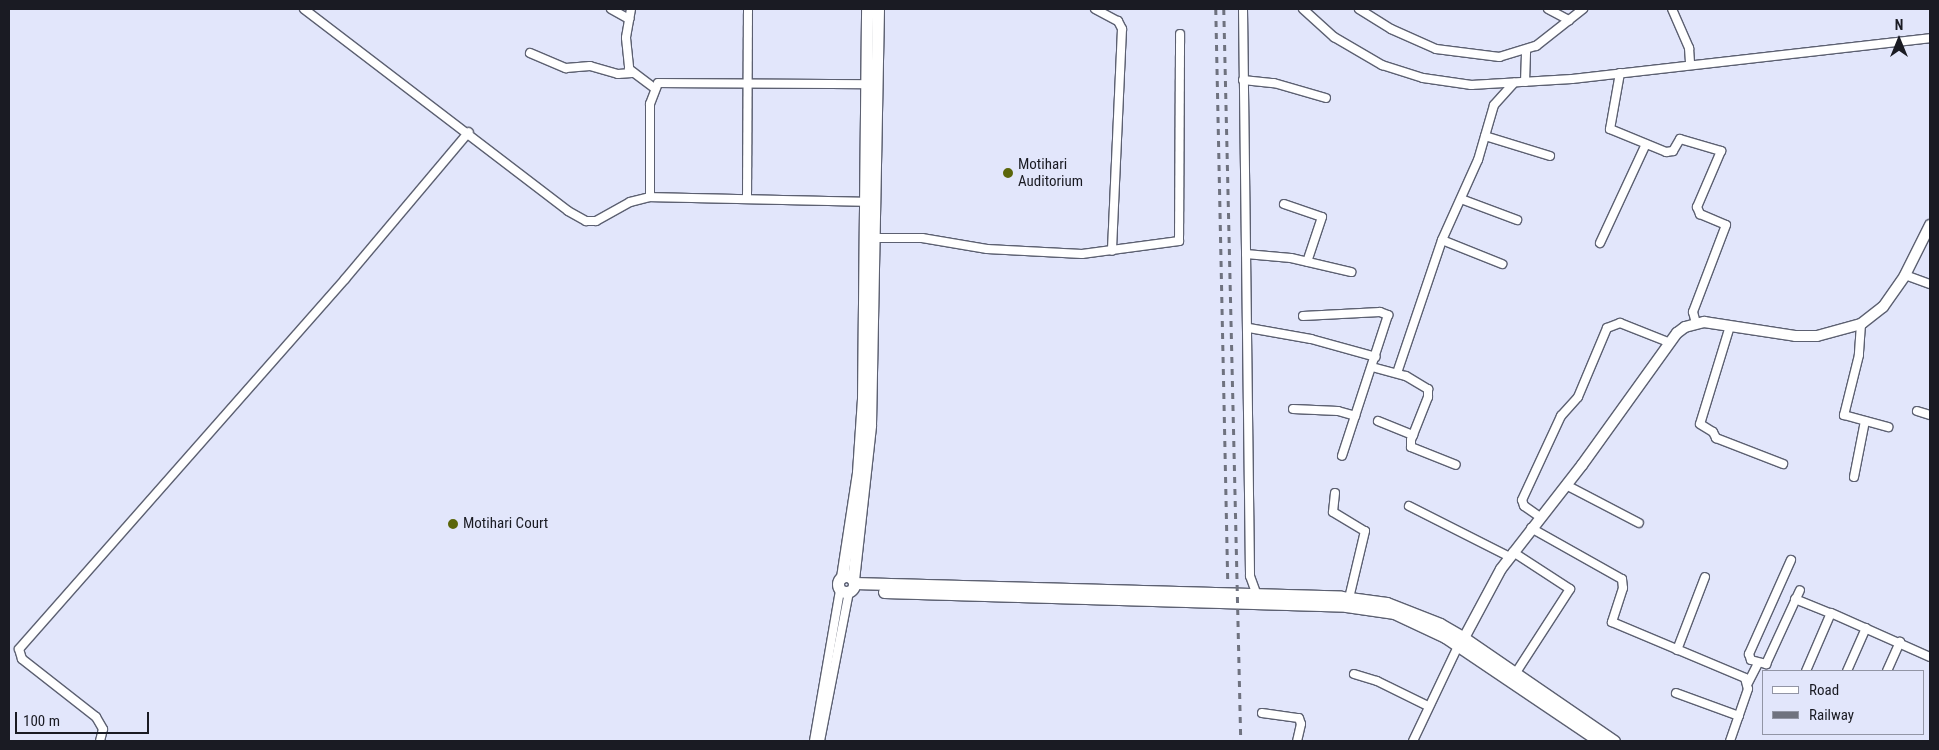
<!DOCTYPE html>
<style>
body{margin:0}
#map{position:relative;width:1939px;height:750px;overflow:hidden;background:#e2e6fb;font-family:"Roboto Condensed",sans-serif}
div>[style]{position:absolute}
.roads{filter:drop-shadow(1px 0 #5c6071) drop-shadow(-1px 0 #5c6071) drop-shadow(0 1px #5c6071) drop-shadow(0 -1px #5c6071)}
.minor>*{height:8px;margin:-4px;padding:0 4px;transform-origin:4px;border-radius:4px;background:#fff}
.tertiary>*{height:10px;margin:-5px;padding:0 5px;transform-origin:5px;border-radius:5px;background:#fff}
.secondary>*{height:11px;margin:-5.5px;padding:0 5.5px;transform-origin:5.5px;border-radius:5.5px;background:#fff}
.secondary>.ring{margin:-5.5px;padding:0;box-sizing:content-box;background:none;border:11px solid #fff;border-radius:50%}
.rail>*{height:2.5px;margin-top:-1.25px;transform-origin:0;background:repeating-linear-gradient(90deg,#6f727f 0 6px,transparent 0 12px)}
.dots>*{width:14px;height:14px;translate:-50% -50%;box-sizing:border-box;border:2px solid #e2e6fb;border-radius:50%}
span{translate:-50% -50%;white-space:nowrap;text-align:center;line-height:1.15;-webkit-text-stroke:5px #e2e6fb;paint-order:stroke}
.poi-label{font-size:15px;color:#1a1b23}
.left{translate:0 -50%;text-align:left}
.frame{position:absolute;inset:0;border:10px solid #1a1b23;pointer-events:none}
.legend{position:absolute;left:1762px;top:670px;width:162px;height:65px;box-sizing:border-box;background:#e2e6fb;border:1px solid #9295a5;margin:0;padding:6px 9px;list-style:none;font-size:15px;color:#1a1b23}
.legend li{display:flex;align-items:center;gap:10px;height:25px}
.legend b{width:25px;border:1px solid #9295a5}
.north{position:absolute;left:1874px;top:15px;width:50px;height:50px;-webkit-text-stroke:4px #e2e6fb;paint-order:stroke;rotate:0deg;font-size:14px;font-weight:700;line-height:20px;text-align:center;color:#1a1b23}
.north::after{content:'';display:block;margin:auto;width:18px;height:22px;background:#1a1b23;clip-path:polygon(50% 0,100% 100%,50% 72%,0 100%)}
.scale{position:absolute;left:15px;top:712px;width:134px;height:22px;box-sizing:border-box;border:2px solid #1a1b23;border-top:0;padding-left:6px;font-size:15px;line-height:18px;white-space:nowrap;color:#1a1b23;-webkit-text-stroke:4px #e2e6fb;paint-order:stroke}
</style>
<div id="map">
<div class="roads">
<div class="minor">
<div style="left:304px;top:9px;width:332px;rotate:37.4deg"></div>
<div style="left:568px;top:211px;width:21px;rotate:29deg"></div>
<div style="left:586px;top:221px;width:10px"></div>
<div style="left:596px;top:221px;width:39px;rotate:-29deg"></div>
<div style="left:630px;top:202px;width:21px;rotate:-14deg"></div>
<div style="left:650px;top:197px;width:220px;rotate:1.3deg"></div>
<div style="left:611px;top:9px;width:21px;rotate:29deg"></div>
<div style="left:631px;top:9px;width:29px;rotate:100deg"></div>
<div style="left:626px;top:38px;width:31px;rotate:84deg"></div>
<div style="left:629px;top:69px;width:31px;rotate:37deg"></div>
<div style="left:1095px;top:9px;width:26px;rotate:28deg"></div>
<div style="left:1118px;top:21px;width:9px;rotate:63deg"></div>
<div style="left:1122px;top:29px;width:222px;rotate:92.6deg"></div>
<div style="left:1243px;top:9px;width:567px;rotate:89.29deg"></div>
<div style="left:1250px;top:576px;width:20px;rotate:70deg"></div>
<div style="left:1303px;top:9px;width:42px;rotate:42.1deg"></div>
<div style="left:1334px;top:37px;width:56px;rotate:30.3deg"></div>
<div style="left:1382px;top:65px;width:43px;rotate:17.6deg"></div>
<div style="left:1423px;top:78px;width:49px;rotate:8.3deg"></div>
<div style="left:1471px;top:85px;width:101px;rotate:-3.4deg"></div>
<div style="left:1572px;top:79px;width:360px;rotate:-6.5deg"></div>
<div style="left:1359px;top:9px;width:38px;rotate:32deg"></div>
<div style="left:1391px;top:29px;width:49px;rotate:24deg"></div>
<div style="left:1436px;top:49px;width:64px;rotate:7.2deg"></div>
<div style="left:1499px;top:57px;width:39px;rotate:-17deg"></div>
<div style="left:1536px;top:46px;width:60px;rotate:-38.2deg"></div>
<div style="left:1548px;top:9px;width:24px;rotate:28deg"></div>
<div style="left:1672px;top:9px;width:43px;rotate:66.4deg"></div>
<div style="left:1689px;top:48px;width:16px;rotate:86deg"></div>
<div style="left:530px;top:53px;width:39px;rotate:23deg"></div>
<div style="left:566px;top:68px;width:24px;rotate:-5deg"></div>
<div style="left:590px;top:66px;width:29px;rotate:16deg"></div>
<div style="left:618px;top:74px;width:14px;rotate:-4deg"></div>
<div style="left:1620px;top:73px;width:57px;rotate:100.1deg"></div>
<div style="left:1610px;top:129px;width:61px;rotate:22.3deg"></div>
<div style="left:1666px;top:152px;width:7px;rotate:-8deg"></div>
<div style="left:1673px;top:151px;width:14px;rotate:-60deg"></div>
<div style="left:1680px;top:139px;width:43px;rotate:16.3deg"></div>
<div style="left:1721px;top:151px;width:61px;rotate:113.2deg"></div>
<div style="left:1697px;top:207px;width:8px;rotate:67deg"></div>
<div style="left:1700px;top:214px;width:28px;rotate:23deg"></div>
<div style="left:1726px;top:225px;width:93px;rotate:110.8deg"></div>
<div style="left:1693px;top:312px;width:11px;rotate:75deg"></div>
<div style="left:1243px;top:80px;width:31px;rotate:6deg"></div>
<div style="left:1274px;top:83px;width:54px;rotate:16.1deg"></div>
<div style="left:1525px;top:82px;width:30px;rotate:-88deg"></div>
<div style="left:1485px;top:136px;width:68px;rotate:17.1deg"></div>
<div style="left:650px;top:197px;width:93px;rotate:-90deg"></div>
<div style="left:650px;top:104px;width:22px;rotate:-69deg"></div>
<div style="left:658px;top:83px;width:212px;rotate:0.3deg"></div>
<div style="left:747px;top:199px;width:190px;rotate:-89.7deg"></div>
<div style="left:1461px;top:199px;width:60px;rotate:20.6deg"></div>
<div style="left:1284px;top:204px;width:40px;rotate:18.9deg"></div>
<div style="left:1322px;top:217px;width:47px;rotate:108.4deg"></div>
<div style="left:876px;top:238px;width:46px"></div>
<div style="left:922px;top:238px;width:66px;rotate:9.6deg"></div>
<div style="left:987px;top:249px;width:95px;rotate:3deg"></div>
<div style="left:1082px;top:254px;width:98px;rotate:-7.6deg"></div>
<div style="left:1179px;top:241px;width:207px;rotate:-89.7deg"></div>
<div style="left:1442px;top:240px;width:65px;rotate:21.8deg"></div>
<div style="left:1600px;top:243px;width:109px;rotate:-65.1deg"></div>
<div style="left:1246px;top:254px;width:45px;rotate:5.1deg"></div>
<div style="left:1291px;top:258px;width:62px;rotate:13.1deg"></div>
<div style="left:1905px;top:275px;width:27px;rotate:20deg"></div>
<div style="left:1303px;top:316px;width:77px;rotate:-3deg"></div>
<div style="left:1380px;top:312px;width:9px;rotate:21deg"></div>
<div style="left:1388px;top:315px;width:148px;rotate:108.1deg"></div>
<div style="left:1861px;top:324px;width:31px;rotate:94deg"></div>
<div style="left:1859px;top:355px;width:62px;rotate:104deg"></div>
<div style="left:1844px;top:415px;width:46px;rotate:15.3deg"></div>
<div style="left:1730px;top:326px;width:102px;rotate:107deg"></div>
<div style="left:1700px;top:424px;width:15px;rotate:32deg"></div>
<div style="left:1713px;top:432px;width:7px;rotate:63deg"></div>
<div style="left:1716px;top:438px;width:72px;rotate:21.2deg"></div>
<div style="left:1249px;top:328px;width:63px;rotate:10.1deg"></div>
<div style="left:1311px;top:339px;width:67px;rotate:15.5deg"></div>
<div style="left:1372px;top:367px;width:35px;rotate:15deg"></div>
<div style="left:1406px;top:376px;width:26px;rotate:31deg"></div>
<div style="left:1428px;top:389px;width:8px;rotate:90deg"></div>
<div style="left:1428px;top:397px;width:46px;rotate:111.6deg"></div>
<div style="left:1411px;top:440px;width:7px;rotate:90deg"></div>
<div style="left:1411px;top:447px;width:48px;rotate:21.8deg"></div>
<div style="left:1397px;top:373px;width:140px;rotate:-71.3deg"></div>
<div style="left:1442px;top:240px;width:88px;rotate:-65.8deg"></div>
<div style="left:1478px;top:160px;width:57px;rotate:-73.8deg"></div>
<div style="left:1494px;top:105px;width:30px;rotate:-48deg"></div>
<div style="left:1293px;top:409px;width:45px;rotate:2.5deg"></div>
<div style="left:1338px;top:411px;width:18px;rotate:16deg"></div>
<div style="left:1917px;top:411px;width:14px;rotate:17deg"></div>
<div style="left:1378px;top:421px;width:38px;rotate:22deg"></div>
<div style="left:1854px;top:477px;width:57px;rotate:-78.9deg"></div>
<div style="left:1566px;top:485px;width:82px;rotate:27.5deg"></div>
<div style="left:1335px;top:493px;width:19px;rotate:96deg"></div>
<div style="left:1333px;top:512px;width:37px;rotate:31deg"></div>
<div style="left:1365px;top:531px;width:69px;rotate:103.4deg"></div>
<div style="left:1409px;top:506px;width:113px;rotate:26.8deg"></div>
<div style="left:1540px;top:517px;width:19px;rotate:-145deg"></div>
<div style="left:1524px;top:506px;width:6px;rotate:-108deg"></div>
<div style="left:1522px;top:500px;width:93px;rotate:-65.1deg"></div>
<div style="left:1561px;top:416px;width:25px;rotate:-48deg"></div>
<div style="left:1578px;top:397px;width:75px;rotate:-67.2deg"></div>
<div style="left:1607px;top:328px;width:14px;rotate:-21deg"></div>
<div style="left:1620px;top:323px;width:52px;rotate:21.6deg"></div>
<div style="left:1531px;top:528px;width:104px;rotate:29.3deg"></div>
<div style="left:1622px;top:579px;width:9px;rotate:84deg"></div>
<div style="left:1623px;top:588px;width:36px;rotate:108deg"></div>
<div style="left:1612px;top:622px;width:144px;rotate:22.8deg"></div>
<div style="left:1745px;top:678px;width:11px;rotate:75deg"></div>
<div style="left:1748px;top:689px;width:55px;rotate:109.1deg"></div>
<div style="left:1513px;top:552px;width:68px;rotate:33deg"></div>
<div style="left:1570px;top:589px;width:101px;rotate:122.9deg"></div>
<div style="left:1791px;top:560px;width:103px;rotate:114.1deg"></div>
<div style="left:1749px;top:654px;width:6px;rotate:72deg"></div>
<div style="left:1751px;top:660px;width:16px;rotate:15deg"></div>
<div style="left:1766px;top:664px;width:81px;rotate:-65.3deg"></div>
<div style="left:1795px;top:599px;width:37px;rotate:22deg"></div>
<div style="left:1677px;top:650px;width:78px;rotate:-69deg"></div>
<div style="left:1806px;top:671px;width:63px;rotate:-66.7deg"></div>
<div style="left:1831px;top:613px;width:108px;rotate:24deg"></div>
<div style="left:1847px;top:671px;width:47px;rotate:-66.2deg"></div>
<div style="left:1887px;top:671px;width:32px;rotate:-66deg"></div>
<div style="left:1354px;top:674px;width:24px;rotate:17deg"></div>
<div style="left:1377px;top:681px;width:57px;rotate:26.1deg"></div>
<div style="left:1748px;top:683px;width:22px;rotate:-63deg"></div>
<div style="left:1676px;top:693px;width:67px;rotate:20.1deg"></div>
<div style="left:1262px;top:713px;width:37px;rotate:8deg"></div>
<div style="left:1299px;top:718px;width:6px;rotate:72deg"></div>
<div style="left:1301px;top:724px;width:17px;rotate:103deg"></div>
<div style="left:100px;top:741px;width:12px;rotate:-76deg"></div>
<div style="left:103px;top:729px;width:14px;rotate:-120deg"></div>
<div style="left:96px;top:717px;width:94px;rotate:-141.9deg"></div>
<div style="left:22px;top:659px;width:10px;rotate:-107deg"></div>
<div style="left:19px;top:649px;width:493px;rotate:-48.6deg"></div>
<div style="left:345px;top:279px;width:192px;rotate:-49.9deg"></div>
<div style="left:814px;top:741px;width:153px;rotate:-80.2deg"></div>
<div style="left:820px;top:741px;width:152px;rotate:-79deg"></div>
<div style="left:1413px;top:741px;width:107px;rotate:-64.6deg"></div>
</div>
<div class="tertiary">
<div style="left:1464px;top:638px;width:78px;rotate:-61.8deg"></div>
<div style="left:1501px;top:569px;width:132px;rotate:-52.1deg"></div>
<div style="left:1582px;top:465px;width:163px;rotate:-54.3deg"></div>
<div style="left:1677px;top:333px;width:10px;rotate:-37deg"></div>
<div style="left:1685px;top:327px;width:20px;rotate:-15deg"></div>
<div style="left:1704px;top:322px;width:92px;rotate:8.7deg"></div>
<div style="left:1795px;top:336px;width:22px"></div>
<div style="left:1817px;top:336px;width:46px;rotate:-15.3deg"></div>
<div style="left:1861px;top:324px;width:28px;rotate:-38deg"></div>
<div style="left:1883px;top:307px;width:39px;rotate:-55deg"></div>
<div style="left:1905px;top:275px;width:56px;rotate:-63.4deg"></div>
</div>
<div class="secondary">
<div class="ring" style="left:838px;top:576px;width:5px;height:5px"></div>
<div style="left:842px;top:577px;width:106px;rotate:-81.3deg"></div>
<div style="left:858px;top:472px;width:73px;rotate:-86.1deg"></div>
<div style="left:863px;top:399px;width:390px;rotate:-89.4deg"></div>
<div style="left:853px;top:580px;width:156px;rotate:-83.7deg"></div>
<div style="left:870px;top:425px;width:416px;rotate:-88.9deg"></div>
<div style="left:854px;top:583px;width:487px;rotate:1.6deg"></div>
<div style="left:1341px;top:597px;width:46px;rotate:7.4deg"></div>
<div style="left:1387px;top:603px;width:57px;rotate:21.6deg"></div>
<div style="left:1440px;top:624px;width:28px;rotate:30deg"></div>
<div style="left:1464px;top:638px;width:182px;rotate:34.5deg"></div>
<div style="left:884px;top:592px;width:462px;rotate:1.7deg"></div>
<div style="left:1346px;top:606px;width:49px;rotate:8.3deg"></div>
<div style="left:1394px;top:613px;width:56px;rotate:25.2deg"></div>
<div style="left:1445px;top:637px;width:186px;rotate:34deg"></div>
</div>
</div>
<div class="rail">
<div style="left:1216px;top:9px;width:574px;rotate:88.8deg"></div>
<div style="left:1224px;top:9px;width:732px;rotate:88.67deg"></div>
</div>
<div class="dots">
<div style="left:1008px;top:173px;background:#5b660a"></div>
<div style="left:453px;top:524px;background:#5b660a"></div>
</div>
<div class="poi-label">
<span class="left" style="left:1018px;top:173px">Motihari<br>Auditorium</span>
<span class="left" style="left:463px;top:524px">Motihari Court</span>
</div>
<div class="frame"></div>
<ul class="legend">
<li><b style="height:6px;background:#fff"></b>Road</li>
<li><b style="height:6px;background:#6f727f"></b>Railway</li>
</ul>
<div class="north">N</div>
<div class="scale">100 m</div>
</div>
